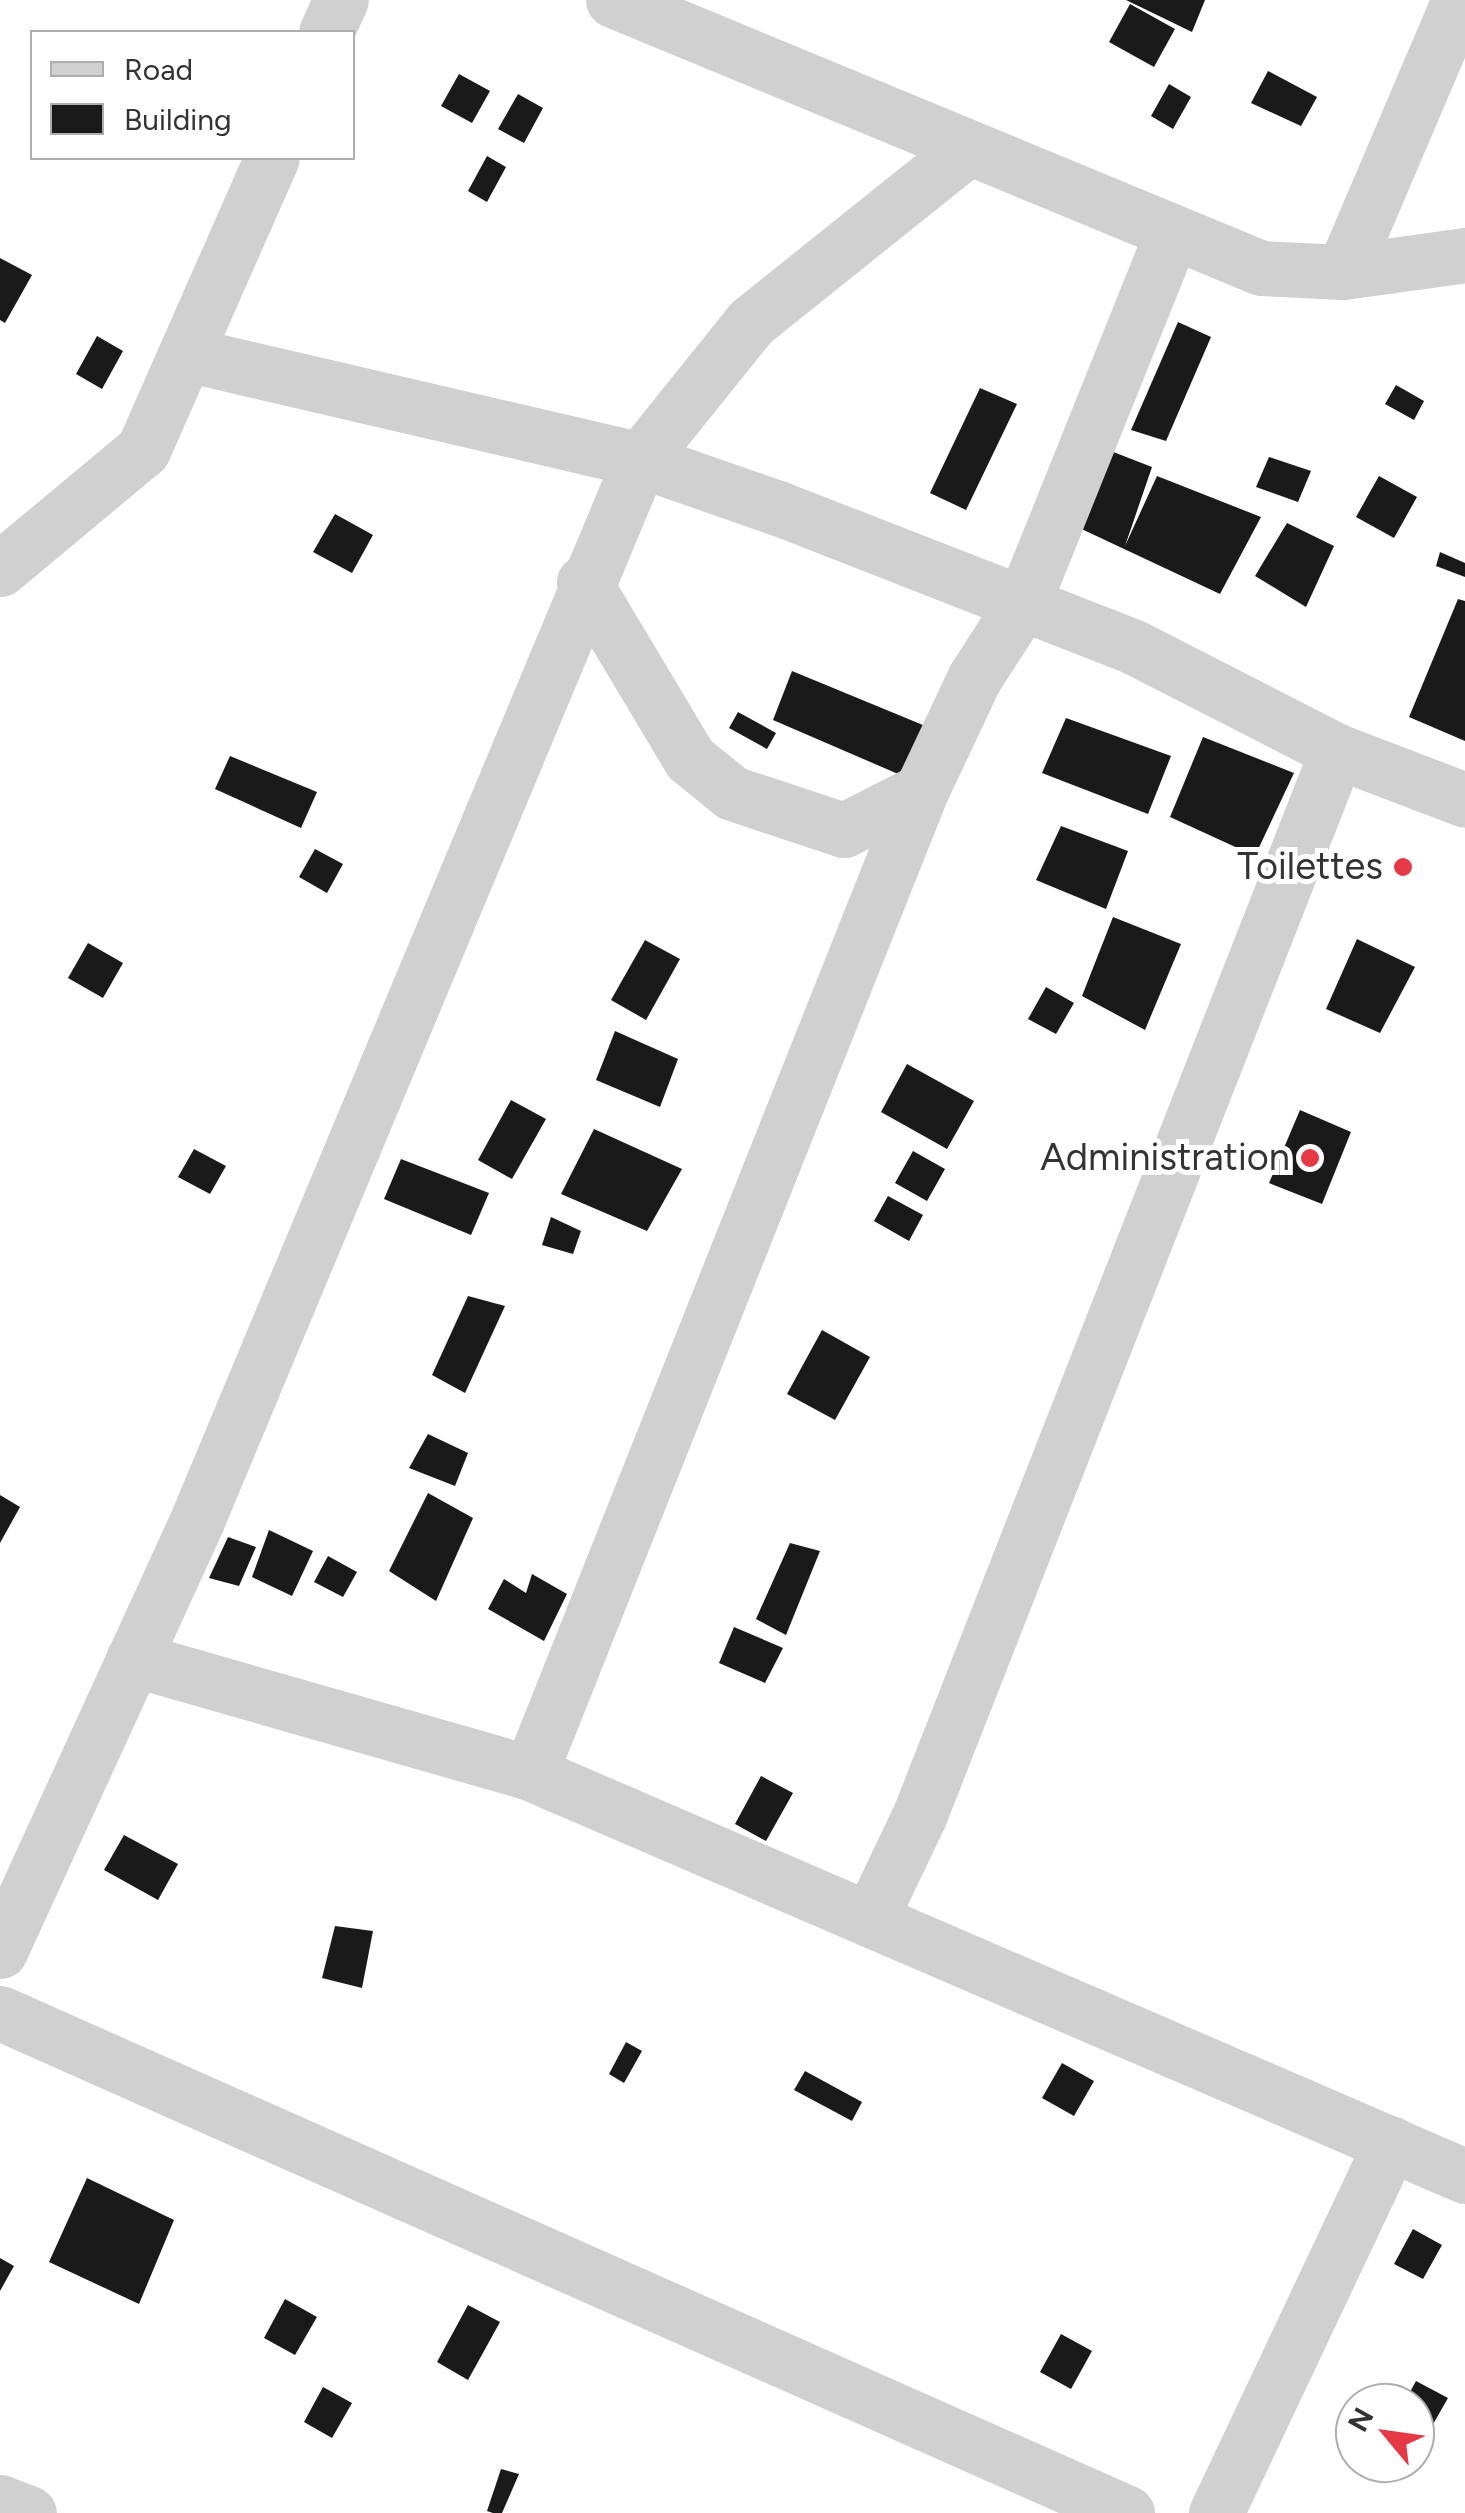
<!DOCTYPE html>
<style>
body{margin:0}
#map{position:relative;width:1465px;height:2513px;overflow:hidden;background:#fff;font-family:Figtree,sans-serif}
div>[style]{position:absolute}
.building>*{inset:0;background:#1a1a1a}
.minor>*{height:55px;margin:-27.5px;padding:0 27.5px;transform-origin:27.5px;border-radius:27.5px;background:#d0d0d0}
.dots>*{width:28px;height:28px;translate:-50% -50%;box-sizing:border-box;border:5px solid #fff;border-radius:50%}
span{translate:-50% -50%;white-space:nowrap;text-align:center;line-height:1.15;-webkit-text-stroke:10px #fff;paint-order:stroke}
.poi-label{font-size:38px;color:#333}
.right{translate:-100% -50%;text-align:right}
.legend{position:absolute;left:30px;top:30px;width:325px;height:130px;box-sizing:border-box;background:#fff;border:2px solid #adadad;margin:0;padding:12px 18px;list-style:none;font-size:30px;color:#333}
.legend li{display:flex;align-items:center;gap:20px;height:50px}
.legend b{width:50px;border:2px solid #adadad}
.north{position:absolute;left:1335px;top:2383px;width:100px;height:100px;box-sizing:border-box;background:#fff;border:2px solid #adadad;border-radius:50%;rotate:299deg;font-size:28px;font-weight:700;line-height:40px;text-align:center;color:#333}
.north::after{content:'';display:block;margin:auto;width:35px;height:45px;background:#e63946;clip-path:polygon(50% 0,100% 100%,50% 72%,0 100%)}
</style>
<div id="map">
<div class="building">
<div style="clip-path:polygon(1126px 0,1205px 0,1192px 32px)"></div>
<div style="clip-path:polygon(1130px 4px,1175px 29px,1154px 67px,1109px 42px)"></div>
<div style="clip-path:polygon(1268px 71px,1317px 97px,1301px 126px,1251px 103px)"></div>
<div style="clip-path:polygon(459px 74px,490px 91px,472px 123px,441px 106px)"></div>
<div style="clip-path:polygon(1169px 84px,1191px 97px,1173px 129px,1151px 116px)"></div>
<div style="clip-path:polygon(518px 94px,543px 108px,524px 143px,498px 129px)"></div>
<div style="clip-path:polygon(487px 156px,506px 167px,487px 202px,468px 191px)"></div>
<div style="clip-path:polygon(0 258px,32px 275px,5px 323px,0 320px)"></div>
<div style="clip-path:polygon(1178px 322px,1211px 337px,1166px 441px,1131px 430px)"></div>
<div style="clip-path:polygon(97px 336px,123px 351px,102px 389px,76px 374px)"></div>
<div style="clip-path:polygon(1396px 385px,1424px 401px,1414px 420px,1385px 404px)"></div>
<div style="clip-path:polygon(980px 388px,1017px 404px,966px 510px,930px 493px)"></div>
<div style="clip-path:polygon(1067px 434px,1152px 467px,1125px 546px,1157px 476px,1261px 517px,1220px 594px,1041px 510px)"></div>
<div style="clip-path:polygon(1269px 457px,1311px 471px,1298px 502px,1256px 487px)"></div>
<div style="clip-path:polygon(1379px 476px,1417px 497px,1394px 538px,1356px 517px)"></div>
<div style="clip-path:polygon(335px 514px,373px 535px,352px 573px,313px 552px)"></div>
<div style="clip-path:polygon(1287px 523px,1334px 546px,1306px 607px,1255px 576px)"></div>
<div style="clip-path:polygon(1440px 552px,1465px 563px,1465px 577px,1436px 566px)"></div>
<div style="clip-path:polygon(1458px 599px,1465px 601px,1465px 741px,1409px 717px)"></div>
<div style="clip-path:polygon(792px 671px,935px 730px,912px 780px,773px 720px)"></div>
<div style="clip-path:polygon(738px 712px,776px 733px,767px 749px,729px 728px)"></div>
<div style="clip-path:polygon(1066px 718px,1171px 756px,1148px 814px,1042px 773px)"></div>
<div style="clip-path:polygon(1203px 737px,1294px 773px,1255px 856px,1170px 817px)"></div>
<div style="clip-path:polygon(230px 756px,317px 792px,301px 828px,215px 789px)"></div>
<div style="clip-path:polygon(1061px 826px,1128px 851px,1106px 909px,1036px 880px)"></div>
<div style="clip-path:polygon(315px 849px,343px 864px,327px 893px,299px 877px)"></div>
<div style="clip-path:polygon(1411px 856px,1417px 869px,1396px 878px,1390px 866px)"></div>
<div style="clip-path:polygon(1113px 917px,1181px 944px,1145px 1030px,1082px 996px)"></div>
<div style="clip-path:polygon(1357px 939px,1415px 967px,1380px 1033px,1326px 1009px)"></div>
<div style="clip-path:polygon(645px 940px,680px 959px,646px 1020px,611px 1000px)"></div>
<div style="clip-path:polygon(88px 943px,123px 963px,103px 998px,68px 978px)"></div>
<div style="clip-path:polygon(1046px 987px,1074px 1003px,1056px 1034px,1028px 1019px)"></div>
<div style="clip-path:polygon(615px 1031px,678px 1059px,660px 1107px,596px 1080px)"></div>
<div style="clip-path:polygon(907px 1064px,974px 1101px,947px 1149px,881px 1112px)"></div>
<div style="clip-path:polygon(511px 1100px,546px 1119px,512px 1179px,478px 1160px)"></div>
<div style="clip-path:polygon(1300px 1110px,1351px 1132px,1322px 1204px,1269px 1183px)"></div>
<div style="clip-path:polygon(594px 1129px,682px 1169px,647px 1231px,561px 1194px)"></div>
<div style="clip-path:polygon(194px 1149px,226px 1166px,210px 1194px,178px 1177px)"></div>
<div style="clip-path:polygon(913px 1151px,945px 1169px,927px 1201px,895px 1183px)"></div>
<div style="clip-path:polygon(401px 1159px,489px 1193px,471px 1235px,384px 1199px)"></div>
<div style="clip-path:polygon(888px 1196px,923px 1215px,909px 1241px,874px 1221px)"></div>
<div style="clip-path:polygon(551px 1217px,581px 1231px,573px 1254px,542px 1245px)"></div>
<div style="clip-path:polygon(468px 1296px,505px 1306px,465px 1393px,432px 1375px)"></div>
<div style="clip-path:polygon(822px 1330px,870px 1357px,835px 1420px,787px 1394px)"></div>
<div style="clip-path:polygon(428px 1434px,468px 1453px,455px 1486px,409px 1468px)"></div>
<div style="clip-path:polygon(428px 1493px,473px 1518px,436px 1601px,389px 1571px)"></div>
<div style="clip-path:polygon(0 1495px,20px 1507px,0 1543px)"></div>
<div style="clip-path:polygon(269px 1530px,313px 1551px,292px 1596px,252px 1577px)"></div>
<div style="clip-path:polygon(228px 1537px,256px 1547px,239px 1586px,209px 1578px)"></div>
<div style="clip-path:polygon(790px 1543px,820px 1551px,786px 1635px,756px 1619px)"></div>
<div style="clip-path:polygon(328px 1556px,357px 1572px,343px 1597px,314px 1582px)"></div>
<div style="clip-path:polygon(532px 1574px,567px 1594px,544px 1641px,488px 1609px,504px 1579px,526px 1593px)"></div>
<div style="clip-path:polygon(734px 1627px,783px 1648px,765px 1683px,719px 1663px)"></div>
<div style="clip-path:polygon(761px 1776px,793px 1793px,766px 1841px,735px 1824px)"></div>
<div style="clip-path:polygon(124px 1835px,178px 1864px,158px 1900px,104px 1870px)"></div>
<div style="clip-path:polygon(335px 1926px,373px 1931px,362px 1988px,322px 1978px)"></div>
<div style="clip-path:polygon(626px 2042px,642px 2051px,624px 2083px,609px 2074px)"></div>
<div style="clip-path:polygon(1062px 2063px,1094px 2081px,1074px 2116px,1042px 2098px)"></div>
<div style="clip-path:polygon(805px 2071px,862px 2102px,852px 2121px,794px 2090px)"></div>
<div style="clip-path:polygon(87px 2178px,174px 2220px,139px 2304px,49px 2262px)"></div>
<div style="clip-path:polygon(1413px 2229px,1442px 2245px,1423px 2279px,1394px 2264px)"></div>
<div style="clip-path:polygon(0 2258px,14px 2266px,0 2291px)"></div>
<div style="clip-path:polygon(285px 2299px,317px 2317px,295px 2355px,264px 2338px)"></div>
<div style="clip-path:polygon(468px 2305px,500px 2322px,468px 2380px,437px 2362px)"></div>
<div style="clip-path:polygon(1061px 2334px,1092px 2351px,1071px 2389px,1040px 2372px)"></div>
<div style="clip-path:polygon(1416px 2381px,1448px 2398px,1428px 2433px,1415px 2426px,1415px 2403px,1404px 2403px)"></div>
<div style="clip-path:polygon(323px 2387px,352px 2403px,332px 2438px,304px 2422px)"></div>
<div style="clip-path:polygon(501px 2469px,519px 2474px,502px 2513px,493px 2513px,487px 2511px)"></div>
</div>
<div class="minor">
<div style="left:613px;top:0;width:701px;rotate:22.47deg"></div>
<div style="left:1261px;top:268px;width:82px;rotate:2.8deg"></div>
<div style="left:1343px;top:272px;width:123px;rotate:-7.9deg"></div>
<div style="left:326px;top:32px;width:35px;rotate:-65deg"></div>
<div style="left:1343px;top:272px;width:296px;rotate:-66.9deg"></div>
<div style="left:186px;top:354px;width:466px;rotate:13.1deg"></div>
<div style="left:640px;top:460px;width:146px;rotate:19.2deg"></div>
<div style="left:778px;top:508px;width:382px;rotate:21.3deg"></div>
<div style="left:1134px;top:647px;width:228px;rotate:27.1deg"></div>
<div style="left:1337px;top:751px;width:137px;rotate:20.9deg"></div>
<div style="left:0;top:569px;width:186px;rotate:-39.8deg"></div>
<div style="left:143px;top:450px;width:319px;rotate:-66.2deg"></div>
<div style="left:584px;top:582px;width:206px;rotate:59.1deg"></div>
<div style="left:690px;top:759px;width:54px;rotate:39deg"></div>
<div style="left:732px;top:793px;width:118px;rotate:18.3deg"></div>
<div style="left:844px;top:830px;width:86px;rotate:-26.9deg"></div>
<div style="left:133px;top:1659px;width:413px;rotate:16deg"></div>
<div style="left:530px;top:1773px;width:1018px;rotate:23.32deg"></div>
<div style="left:530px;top:1773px;width:1057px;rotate:-68.29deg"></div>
<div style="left:921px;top:791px;width:126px;rotate:-64.7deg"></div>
<div style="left:975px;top:677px;width:90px;rotate:-57.2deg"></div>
<div style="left:1024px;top:601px;width:394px;rotate:-68.1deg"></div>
<div style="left:870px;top:1919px;width:116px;rotate:-64.5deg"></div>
<div style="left:920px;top:1814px;width:1142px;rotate:-68.58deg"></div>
<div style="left:0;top:1951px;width:476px;rotate:-65.4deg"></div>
<div style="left:198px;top:1518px;width:1147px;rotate:-67.33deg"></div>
<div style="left:640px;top:460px;width:177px;rotate:-51.2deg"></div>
<div style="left:751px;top:322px;width:278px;rotate:-38.7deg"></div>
<div style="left:0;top:2013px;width:1233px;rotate:23.92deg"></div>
<div style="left:0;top:2502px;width:31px;rotate:21deg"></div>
<div style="left:1216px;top:2513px;width:409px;rotate:-64.7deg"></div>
</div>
<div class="dots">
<div style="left:1403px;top:867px;background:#e63946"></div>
<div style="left:1310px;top:1158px;background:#e63946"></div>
</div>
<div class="poi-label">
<span class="right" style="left:1383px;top:867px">Toilettes</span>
<span class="right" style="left:1290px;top:1158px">Administration</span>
</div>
<ul class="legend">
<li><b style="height:12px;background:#d0d0d0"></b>Road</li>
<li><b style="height:28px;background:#1a1a1a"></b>Building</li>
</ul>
<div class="north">N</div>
</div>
